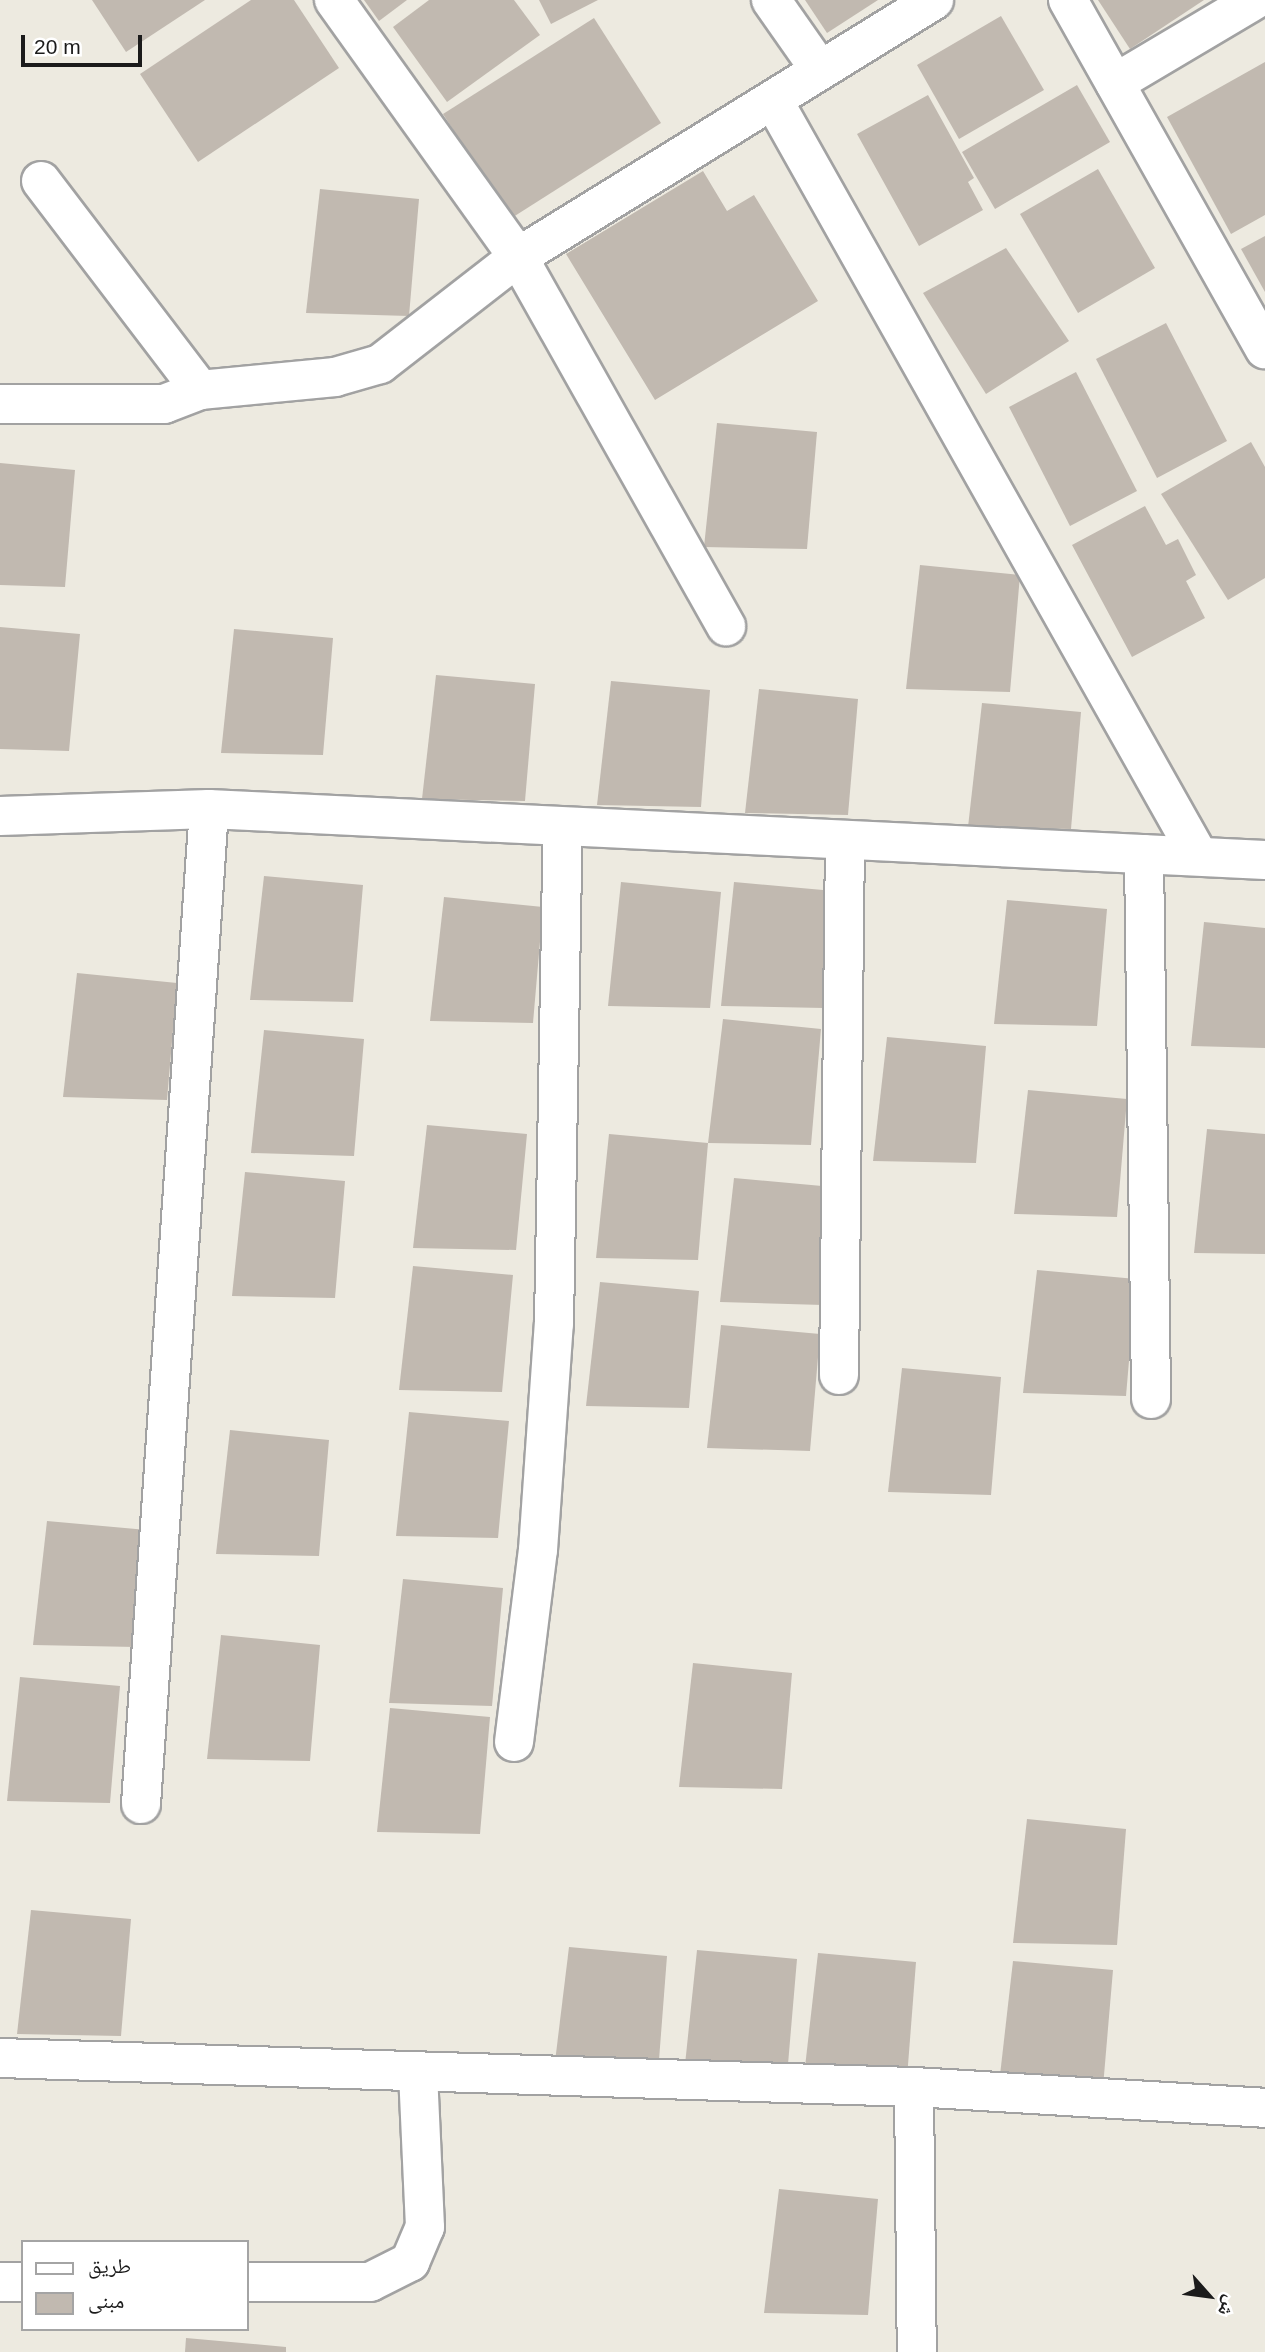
<!DOCTYPE html>
<meta charset="utf-8">
<style>
body{margin:0}
#map{position:relative;width:1265px;height:2352px;overflow:hidden;background:#edeae0;font-family:Helvetica,"Noto Naskh Arabic",sans-serif}
div>[style]{position:absolute}
.building>*{inset:0;background:#c1b9b0}
.roads{filter:drop-shadow(2px 0 #a2a2a2) drop-shadow(-2px 0 #a2a2a2) drop-shadow(0 2px #a2a2a2) drop-shadow(0 -2px #a2a2a2)}
.minor>*{height:38px;margin:-19px;padding:0 19px;transform-origin:19px;border-radius:19px;background:#fff}
span{translate:-50% -50%;white-space:nowrap;text-align:center;line-height:1.15;-webkit-text-stroke:5px #fff;paint-order:stroke}
.legend{position:absolute;left:21px;top:2240px;width:228px;height:91px;box-sizing:border-box;background:#fff;border:2px solid #a4a4a4;margin:0;padding:9px 12px;list-style:none;font-size:21px;color:#1b1b1b}
.legend li{display:flex;align-items:center;gap:14px;height:35px}
.legend b{width:35px;border:2px solid #a4a4a4}
.north{position:absolute;left:1174px;top:2261px;width:70px;height:70px;-webkit-text-stroke:5px #fff;paint-order:stroke;rotate:118deg;font-size:19px;font-weight:700;line-height:28px;text-align:center;color:#1b1b1b}
.north::after{content:'';display:block;margin:auto;width:24px;height:32px;background:#1b1b1b;clip-path:polygon(50% 0,100% 100%,50% 72%,0 100%)}
.scale{position:absolute;left:21px;top:35px;width:121px;height:32px;box-sizing:border-box;border:4px solid #1b1b1b;border-top:0;padding-left:9px;font-size:21px;line-height:24px;white-space:nowrap;color:#1b1b1b;-webkit-text-stroke:5px #fff;paint-order:stroke}
</style>
<div id="map">
<div class="building">
<div style="clip-path:polygon(92px 0,205px 0,126px 52px)"></div>
<div style="clip-path:polygon(251px 0,294px 0,339px 68px,198px 162px,140px 74px)"></div>
<div style="clip-path:polygon(364px 0,407px 0,379px 21px)"></div>
<div style="clip-path:polygon(429px 0,514px 0,540px 35px,447px 102px,393px 27px)"></div>
<div style="clip-path:polygon(539px 0,598px 0,551px 24px)"></div>
<div style="clip-path:polygon(805px 0,878px 0,827px 33px)"></div>
<div style="clip-path:polygon(1098px 0,1204px 0,1130px 49px)"></div>
<div style="clip-path:polygon(1001px 16px,1044px 90px,959px 139px,917px 65px)"></div>
<div style="clip-path:polygon(594px 18px,661px 123px,510px 219px,443px 114px)"></div>
<div style="clip-path:polygon(1265px 62px,1265px 215px,1231px 234px,1167px 117px)"></div>
<div style="clip-path:polygon(1077px 85px,1110px 142px,995px 209px,962px 152px)"></div>
<div style="clip-path:polygon(928px 95px,974px 178px,968px 182px,983px 210px,919px 246px,857px 134px)"></div>
<div style="clip-path:polygon(1098px 169px,1155px 268px,1078px 313px,1020px 214px)"></div>
<div style="clip-path:polygon(703px 171px,727px 211px,754px 195px,818px 301px,655px 400px,566px 254px)"></div>
<div style="clip-path:polygon(320px 189px,419px 199px,409px 316px,306px 313px)"></div>
<div style="clip-path:polygon(1265px 236px,1265px 292px,1241px 249px)"></div>
<div style="clip-path:polygon(1006px 248px,1069px 341px,986px 394px,923px 293px)"></div>
<div style="clip-path:polygon(1166px 323px,1227px 441px,1157px 478px,1096px 359px)"></div>
<div style="clip-path:polygon(1076px 372px,1137px 491px,1070px 526px,1009px 407px)"></div>
<div style="clip-path:polygon(717px 423px,817px 432px,807px 549px,704px 547px)"></div>
<div style="clip-path:polygon(1251px 442px,1265px 467px,1265px 578px,1228px 600px,1161px 494px)"></div>
<div style="clip-path:polygon(0 463px,75px 470px,65px 587px,0 585px)"></div>
<div style="clip-path:polygon(1145px 506px,1166px 545px,1178px 539px,1196px 575px,1186px 581px,1205px 618px,1132px 657px,1072px 545px)"></div>
<div style="clip-path:polygon(920px 565px,1020px 575px,1010px 692px,906px 689px)"></div>
<div style="clip-path:polygon(0 627px,80px 634px,69px 751px,0 749px)"></div>
<div style="clip-path:polygon(234px 629px,333px 638px,323px 755px,221px 753px)"></div>
<div style="clip-path:polygon(436px 675px,535px 684px,525px 801px,422px 799px)"></div>
<div style="clip-path:polygon(611px 681px,710px 690px,701px 807px,597px 805px)"></div>
<div style="clip-path:polygon(759px 689px,858px 699px,848px 815px,745px 813px)"></div>
<div style="clip-path:polygon(982px 703px,1081px 712px,1071px 829px,968px 827px)"></div>
<div style="clip-path:polygon(264px 876px,363px 885px,353px 1002px,250px 1000px)"></div>
<div style="clip-path:polygon(621px 882px,721px 892px,710px 1008px,608px 1006px)"></div>
<div style="clip-path:polygon(734px 882px,834px 891px,824px 1008px,721px 1006px)"></div>
<div style="clip-path:polygon(444px 897px,543px 907px,533px 1023px,430px 1021px)"></div>
<div style="clip-path:polygon(1007px 900px,1107px 909px,1097px 1026px,994px 1024px)"></div>
<div style="clip-path:polygon(1204px 922px,1265px 928px,1265px 1048px,1191px 1046px)"></div>
<div style="clip-path:polygon(77px 973px,177px 983px,167px 1100px,63px 1097px)"></div>
<div style="clip-path:polygon(723px 1019px,821px 1029px,811px 1145px,708px 1143px)"></div>
<div style="clip-path:polygon(264px 1030px,364px 1039px,354px 1156px,251px 1153px)"></div>
<div style="clip-path:polygon(887px 1037px,986px 1046px,976px 1163px,873px 1161px)"></div>
<div style="clip-path:polygon(1028px 1090px,1127px 1099px,1117px 1217px,1014px 1214px)"></div>
<div style="clip-path:polygon(427px 1125px,527px 1134px,516px 1250px,413px 1248px)"></div>
<div style="clip-path:polygon(1207px 1129px,1265px 1134px,1265px 1254px,1194px 1253px)"></div>
<div style="clip-path:polygon(609px 1134px,708px 1143px,698px 1260px,596px 1258px)"></div>
<div style="clip-path:polygon(245px 1172px,345px 1181px,335px 1298px,232px 1296px)"></div>
<div style="clip-path:polygon(734px 1178px,833px 1187px,823px 1305px,720px 1302px)"></div>
<div style="clip-path:polygon(413px 1266px,513px 1275px,502px 1392px,399px 1390px)"></div>
<div style="clip-path:polygon(1037px 1270px,1136px 1279px,1126px 1396px,1023px 1393px)"></div>
<div style="clip-path:polygon(600px 1282px,699px 1291px,689px 1408px,586px 1406px)"></div>
<div style="clip-path:polygon(721px 1325px,820px 1334px,810px 1451px,707px 1448px)"></div>
<div style="clip-path:polygon(902px 1368px,1001px 1377px,991px 1495px,888px 1492px)"></div>
<div style="clip-path:polygon(409px 1412px,509px 1421px,498px 1538px,396px 1536px)"></div>
<div style="clip-path:polygon(230px 1430px,329px 1440px,319px 1556px,216px 1554px)"></div>
<div style="clip-path:polygon(47px 1521px,147px 1530px,136px 1647px,33px 1645px)"></div>
<div style="clip-path:polygon(403px 1579px,503px 1588px,492px 1706px,389px 1703px)"></div>
<div style="clip-path:polygon(221px 1635px,320px 1645px,310px 1761px,207px 1759px)"></div>
<div style="clip-path:polygon(693px 1663px,792px 1673px,782px 1789px,679px 1787px)"></div>
<div style="clip-path:polygon(20px 1677px,120px 1686px,110px 1803px,7px 1801px)"></div>
<div style="clip-path:polygon(390px 1708px,490px 1717px,480px 1834px,377px 1832px)"></div>
<div style="clip-path:polygon(1027px 1819px,1126px 1829px,1117px 1945px,1013px 1943px)"></div>
<div style="clip-path:polygon(31px 1910px,131px 1919px,121px 2036px,17px 2034px)"></div>
<div style="clip-path:polygon(569px 1947px,667px 1956px,658px 2073px,554px 2070px)"></div>
<div style="clip-path:polygon(697px 1950px,797px 1959px,787px 2076px,684px 2074px)"></div>
<div style="clip-path:polygon(818px 1953px,916px 1962px,907px 2078px,804px 2076px)"></div>
<div style="clip-path:polygon(1013px 1961px,1113px 1970px,1103px 2087px,999px 2084px)"></div>
<div style="clip-path:polygon(779px 2189px,878px 2199px,868px 2315px,764px 2313px)"></div>
<div style="clip-path:polygon(186px 2338px,286px 2347px,286px 2352px,185px 2352px)"></div>
</div>
<div class="roads">
<div class="minor">
<div style="left:334px;top:0;width:316px;rotate:54.4deg"></div>
<div style="left:518px;top:257px;width:424px;rotate:60.6deg"></div>
<div style="left:771px;top:0;width:85px;rotate:55deg"></div>
<div style="left:1068px;top:0;width:401px;rotate:60.6deg"></div>
<div style="left:1115px;top:83px;width:163px;rotate:-30.7deg"></div>
<div style="left:773px;top:100px;width:866px;rotate:60.62deg"></div>
<div style="left:41px;top:181px;width:263px;rotate:52.7deg"></div>
<div style="left:0;top:404px;width:164px"></div>
<div style="left:164px;top:404px;width:39px;rotate:-21deg"></div>
<div style="left:200px;top:390px;width:136px;rotate:-5.5deg"></div>
<div style="left:335px;top:377px;width:47px;rotate:-16.1deg"></div>
<div style="left:380px;top:364px;width:175px;rotate:-37.8deg"></div>
<div style="left:518px;top:257px;width:489px;rotate:-31.7deg"></div>
<div style="left:0;top:816px;width:209px;rotate:-1.9deg"></div>
<div style="left:209px;top:809px;width:1057px;rotate:2.76deg"></div>
<div style="left:1144px;top:854px;width:545px;rotate:89.26deg"></div>
<div style="left:839px;top:1375px;width:533px;rotate:-89.36deg"></div>
<div style="left:514px;top:1742px;width:193px;rotate:-82.9deg"></div>
<div style="left:538px;top:1550px;width:227px;rotate:-86deg"></div>
<div style="left:554px;top:1324px;width:495px;rotate:-89deg"></div>
<div style="left:141px;top:1804px;width:997px;rotate:-86.09deg"></div>
<div style="left:0;top:2058px;width:914px;rotate:1.82deg"></div>
<div style="left:914px;top:2087px;width:352px;rotate:3.4deg"></div>
<div style="left:914px;top:2087px;width:265px;rotate:89.4deg"></div>
<div style="left:0;top:2282px;width:23px"></div>
<div style="left:247px;top:2282px;width:123px"></div>
<div style="left:370px;top:2282px;width:45px;rotate:-26.6deg"></div>
<div style="left:410px;top:2262px;width:38px;rotate:-67deg"></div>
<div style="left:425px;top:2227px;width:154px;rotate:-92.6deg"></div>
</div>
</div>
<ul class="legend">
<li><b style="height:9px;background:#fff"></b>طريق</li>
<li><b style="height:19px;background:#c1b9b0"></b>مبنى</li>
</ul>
<div class="north">ش</div>
<div class="scale">20 m</div>
</div>
